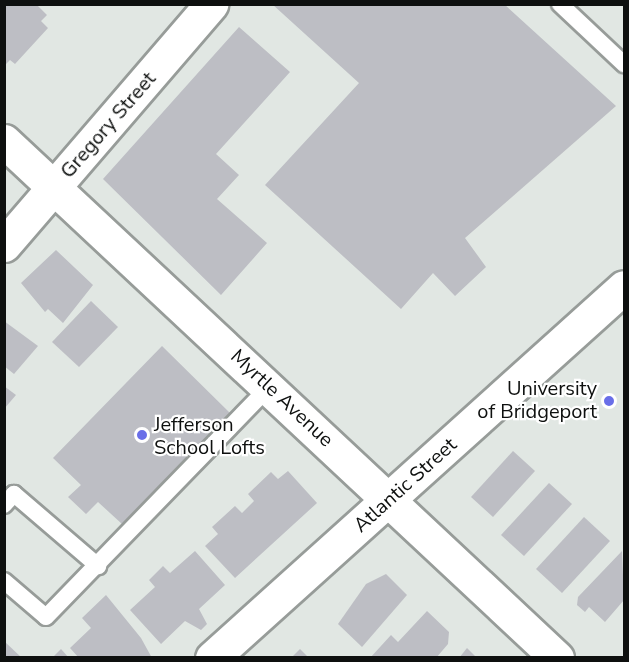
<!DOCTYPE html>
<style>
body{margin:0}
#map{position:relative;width:629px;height:662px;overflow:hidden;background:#e1e7e3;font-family:"Nunito Sans",sans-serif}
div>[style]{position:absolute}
.building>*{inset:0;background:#bdbec4}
.roads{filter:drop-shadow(2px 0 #979c99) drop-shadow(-2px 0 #979c99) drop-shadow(0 2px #979c99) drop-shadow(0 -2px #979c99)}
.service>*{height:16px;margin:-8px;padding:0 8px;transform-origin:8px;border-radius:8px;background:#fff}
.minor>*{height:33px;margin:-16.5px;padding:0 16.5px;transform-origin:16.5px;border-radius:16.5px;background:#fff}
.tertiary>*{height:33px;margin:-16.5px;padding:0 16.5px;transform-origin:16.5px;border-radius:16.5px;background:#fff}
.dots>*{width:16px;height:16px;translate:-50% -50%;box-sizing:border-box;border:3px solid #fff;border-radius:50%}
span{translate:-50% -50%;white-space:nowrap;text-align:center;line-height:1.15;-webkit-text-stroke:4.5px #fff;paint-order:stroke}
.street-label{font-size:20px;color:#0e100f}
.poi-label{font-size:20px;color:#0e100f}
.right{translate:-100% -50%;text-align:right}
.left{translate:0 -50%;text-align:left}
.frame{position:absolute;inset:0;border:6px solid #0e100f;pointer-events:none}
</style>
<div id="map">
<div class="building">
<div style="clip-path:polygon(4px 4px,36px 4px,47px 15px,41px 21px,48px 28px,15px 64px,10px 60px,4px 66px)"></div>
<div style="clip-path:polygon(272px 4px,504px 4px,616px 106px,465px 238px,486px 267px,455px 296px,433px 273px,401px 309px,265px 185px,359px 83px)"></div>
<div style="clip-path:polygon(239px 27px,290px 72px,216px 154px,239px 175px,217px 199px,267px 243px,221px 295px,103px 179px)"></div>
<div style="clip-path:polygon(56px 250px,93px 285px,63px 323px,48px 309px,45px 312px,21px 283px)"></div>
<div style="clip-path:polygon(91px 301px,118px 327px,79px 367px,52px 342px)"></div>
<div style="clip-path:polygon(4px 321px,38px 346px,14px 374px,4px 366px)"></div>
<div style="clip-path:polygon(162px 346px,230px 413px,122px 524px,98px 502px,86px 514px,68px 497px,81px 485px,53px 458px)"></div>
<div style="clip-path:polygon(4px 386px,16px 395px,4px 409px)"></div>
<div style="clip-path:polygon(513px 451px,535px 471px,493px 517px,471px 497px)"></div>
<div style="clip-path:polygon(288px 471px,317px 503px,235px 578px,205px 546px,218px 534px,212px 527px,235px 506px,242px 513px,254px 501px,248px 494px,271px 472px,278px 479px)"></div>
<div style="clip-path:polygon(549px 483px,572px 504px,524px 556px,501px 535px)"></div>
<div style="clip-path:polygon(584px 517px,610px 541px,562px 593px,536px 569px)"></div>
<div style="clip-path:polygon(195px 551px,225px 585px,199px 609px,207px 624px,201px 630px,185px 621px,161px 644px,130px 610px,155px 587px,149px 580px,163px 566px,170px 573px)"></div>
<div style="clip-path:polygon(622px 551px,624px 600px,605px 622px,589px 607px,585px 612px,577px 605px,578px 597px)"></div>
<div style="clip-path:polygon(386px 574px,407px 595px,362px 647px,338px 624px,366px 584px)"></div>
<div style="clip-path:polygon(106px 595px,141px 638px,152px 658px,79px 658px,70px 648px,91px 628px,82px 618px)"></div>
<div style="clip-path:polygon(427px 611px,449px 632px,448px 644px,436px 658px,370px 658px,391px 635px,398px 642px)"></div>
<div style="clip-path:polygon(4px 641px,22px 658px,4px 658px)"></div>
<div style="clip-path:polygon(467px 648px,477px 658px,459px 658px)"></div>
<div style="clip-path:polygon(61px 649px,69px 658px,52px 658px)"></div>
<div style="clip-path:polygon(300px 649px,309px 658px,291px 658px)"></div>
</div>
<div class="roads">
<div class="service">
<div style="left:560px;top:4px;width:88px;rotate:43.2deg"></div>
<div style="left:4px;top:505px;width:15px;rotate:-48deg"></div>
<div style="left:14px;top:494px;width:111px;rotate:40.6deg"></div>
<div style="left:4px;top:581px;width:55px;rotate:40.6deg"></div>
<div style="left:46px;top:617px;width:320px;rotate:-45.9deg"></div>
</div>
<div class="minor">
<div style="left:4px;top:141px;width:757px;rotate:43.07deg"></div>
<div style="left:4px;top:245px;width:318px;rotate:-49.3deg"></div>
</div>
<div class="tertiary">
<div style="left:212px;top:658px;width:554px;rotate:-42deg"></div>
</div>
</div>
<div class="dots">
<div style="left:609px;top:401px;background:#696ee8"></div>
<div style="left:142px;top:435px;background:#696ee8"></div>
</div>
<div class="street-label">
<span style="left:108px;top:125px;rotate:-49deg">Gregory Street</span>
<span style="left:282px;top:398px;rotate:43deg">Myrtle Avenue</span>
<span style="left:405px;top:485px;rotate:-42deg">Atlantic Street</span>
</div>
<div class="poi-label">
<span class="right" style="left:597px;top:400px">University<br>of Bridgeport</span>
<span class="left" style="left:154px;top:436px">Jefferson<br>School Lofts</span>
</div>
<div class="frame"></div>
</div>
